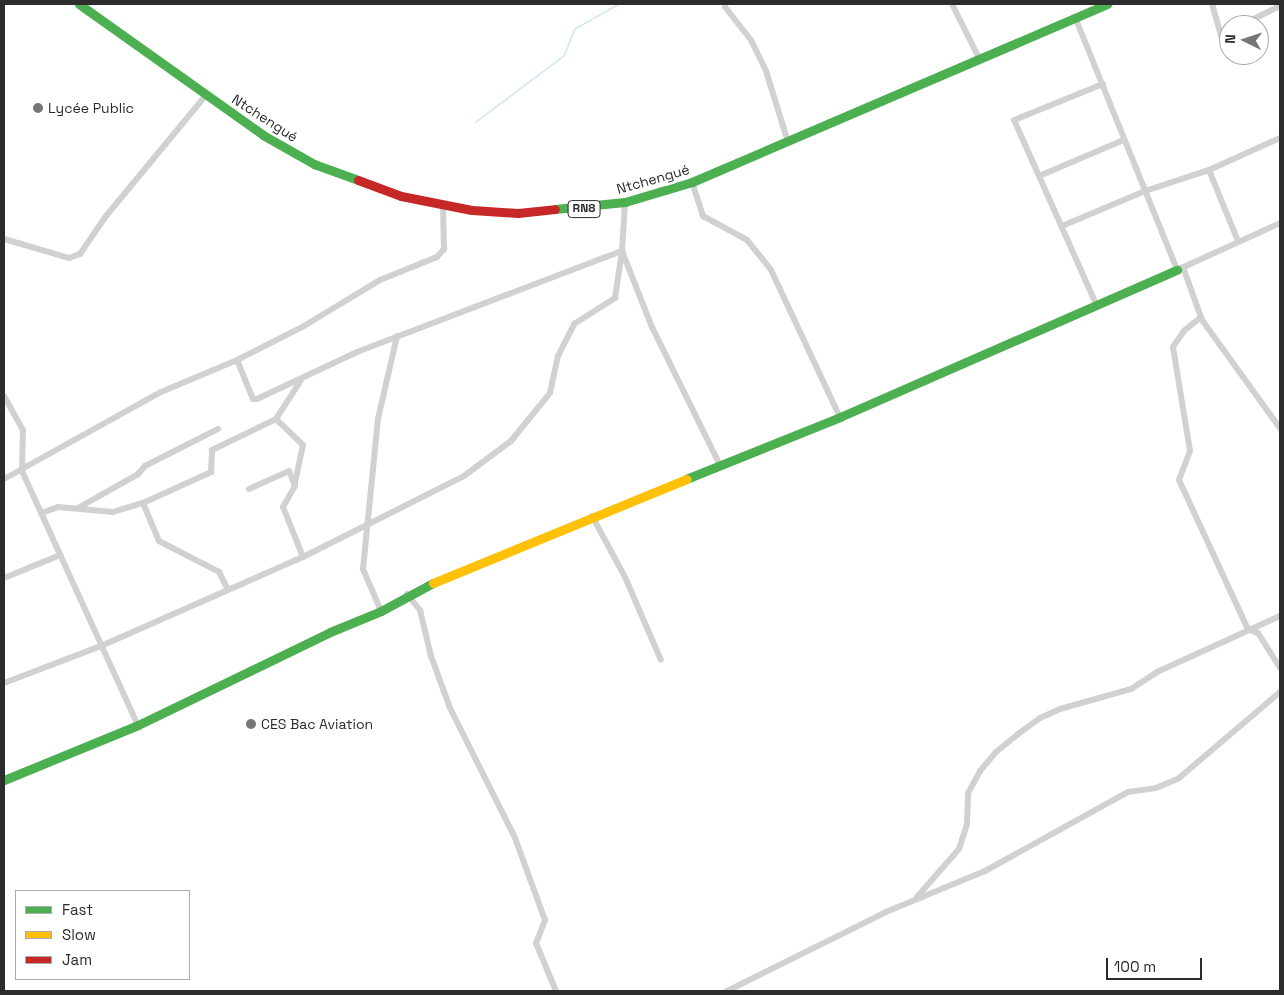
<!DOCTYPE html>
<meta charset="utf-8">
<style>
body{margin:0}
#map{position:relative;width:1284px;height:995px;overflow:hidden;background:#fff;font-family:"Space Grotesk",sans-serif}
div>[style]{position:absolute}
.stream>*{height:2px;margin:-1px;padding:0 1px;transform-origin:1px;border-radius:1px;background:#d7ebf0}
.street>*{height:6px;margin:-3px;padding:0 3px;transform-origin:3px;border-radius:3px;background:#d1d1d1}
.fast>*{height:9px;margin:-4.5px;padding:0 4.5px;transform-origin:4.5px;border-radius:4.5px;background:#4caf50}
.slow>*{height:9px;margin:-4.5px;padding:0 4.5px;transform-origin:4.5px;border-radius:4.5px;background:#ffc107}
.jam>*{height:9px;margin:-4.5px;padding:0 4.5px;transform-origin:4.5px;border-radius:4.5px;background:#c62828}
.dots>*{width:14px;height:14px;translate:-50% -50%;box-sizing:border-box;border:2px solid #fff;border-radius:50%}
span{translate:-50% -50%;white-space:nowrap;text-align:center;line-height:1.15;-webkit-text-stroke:5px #fff;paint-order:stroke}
.shield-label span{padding:1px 4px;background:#fff;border:1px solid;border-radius:4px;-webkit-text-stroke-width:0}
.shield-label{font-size:12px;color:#2c2c2c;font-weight:700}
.poi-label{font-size:14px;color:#2c2c2c}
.left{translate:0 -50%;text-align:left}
.street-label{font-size:14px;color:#2c2c2c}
.frame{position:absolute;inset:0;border:5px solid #2c2c2c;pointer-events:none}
.legend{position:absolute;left:15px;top:890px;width:175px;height:90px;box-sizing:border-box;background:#fff;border:1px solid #ababab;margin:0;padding:6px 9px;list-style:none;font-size:15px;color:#2c2c2c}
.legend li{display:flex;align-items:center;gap:10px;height:25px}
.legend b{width:25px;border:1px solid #ababab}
.north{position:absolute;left:1219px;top:15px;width:50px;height:50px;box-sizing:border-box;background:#fff;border:1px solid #ababab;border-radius:50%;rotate:274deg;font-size:14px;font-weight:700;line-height:20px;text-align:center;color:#2c2c2c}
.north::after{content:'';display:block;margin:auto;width:18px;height:22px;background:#767676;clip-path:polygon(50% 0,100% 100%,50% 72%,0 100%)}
.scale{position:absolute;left:1106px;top:958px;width:96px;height:22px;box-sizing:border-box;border:2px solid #2c2c2c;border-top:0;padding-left:6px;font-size:15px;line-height:18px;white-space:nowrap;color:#2c2c2c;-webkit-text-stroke:4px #fff;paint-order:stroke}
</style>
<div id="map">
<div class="stream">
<div style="left:476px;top:122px;width:110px;rotate:-36.9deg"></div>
<div style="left:564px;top:56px;width:29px;rotate:-68deg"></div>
<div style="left:575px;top:29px;width:51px;rotate:-29.6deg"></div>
</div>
<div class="street">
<div style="left:952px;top:4px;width:63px;rotate:63.4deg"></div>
<div style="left:1212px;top:4px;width:33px;rotate:74deg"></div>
<div style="left:1221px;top:36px;width:9px;rotate:-27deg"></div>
<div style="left:725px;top:7px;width:42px;rotate:51.8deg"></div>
<div style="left:751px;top:40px;width:34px;rotate:64deg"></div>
<div style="left:766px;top:71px;width:74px;rotate:72.8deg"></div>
<div style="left:1075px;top:17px;width:273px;rotate:68deg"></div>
<div style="left:1177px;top:270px;width:113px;rotate:-24.5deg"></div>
<div style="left:1241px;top:25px;width:43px;rotate:-26deg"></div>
<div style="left:1209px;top:170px;width:77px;rotate:67.8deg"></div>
<div style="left:1039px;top:176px;width:92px;rotate:-23deg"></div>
<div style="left:692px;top:182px;width:36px;rotate:72deg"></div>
<div style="left:703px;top:216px;width:50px;rotate:28.6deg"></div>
<div style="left:747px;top:240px;width:38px;rotate:51deg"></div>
<div style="left:771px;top:270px;width:162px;rotate:64.9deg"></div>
<div style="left:625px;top:202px;width:49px;rotate:93.5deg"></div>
<div style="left:622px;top:251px;width:82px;rotate:68.5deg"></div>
<div style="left:652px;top:327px;width:156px;rotate:63.8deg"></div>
<div style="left:1062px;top:226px;width:90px;rotate:-22.9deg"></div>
<div style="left:1145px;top:191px;width:67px;rotate:-18.2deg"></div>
<div style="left:1209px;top:170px;width:78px;rotate:-24.3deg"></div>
<div style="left:4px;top:239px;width:68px;rotate:16.3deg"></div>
<div style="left:69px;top:258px;width:12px;rotate:-20deg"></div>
<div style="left:80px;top:254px;width:46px;rotate:-55.6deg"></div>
<div style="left:106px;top:216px;width:157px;rotate:-50.4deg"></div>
<div style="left:1183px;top:267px;width:56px;rotate:70.3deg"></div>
<div style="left:1202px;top:320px;width:133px;rotate:54.2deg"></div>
<div style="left:1096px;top:304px;width:201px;rotate:-114deg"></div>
<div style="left:1014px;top:120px;width:96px;rotate:-22deg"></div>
<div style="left:1201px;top:317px;width:22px;rotate:141deg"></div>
<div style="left:1184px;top:331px;width:19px;rotate:125deg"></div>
<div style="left:1173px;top:347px;width:105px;rotate:80.7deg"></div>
<div style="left:1190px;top:451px;width:31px;rotate:111deg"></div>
<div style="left:1179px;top:480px;width:164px;rotate:65.2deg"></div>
<div style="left:1248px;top:629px;width:11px;rotate:22deg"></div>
<div style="left:1258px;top:633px;width:41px;rotate:57.8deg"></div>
<div style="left:237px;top:360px;width:42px;rotate:67.7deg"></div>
<div style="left:253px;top:399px;width:4px"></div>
<div style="left:257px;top:399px;width:110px;rotate:-25.2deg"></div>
<div style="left:357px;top:352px;width:284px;rotate:-20.9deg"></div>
<div style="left:4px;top:396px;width:39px;rotate:61deg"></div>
<div style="left:23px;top:430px;width:41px;rotate:91.4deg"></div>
<div style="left:22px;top:471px;width:279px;rotate:65.5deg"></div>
<div style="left:276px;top:419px;width:37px;rotate:44deg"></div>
<div style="left:303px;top:445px;width:40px;rotate:102deg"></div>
<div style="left:4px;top:479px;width:179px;rotate:-29deg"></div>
<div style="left:161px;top:392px;width:82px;rotate:-22.8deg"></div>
<div style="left:237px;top:360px;width:75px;rotate:-26.9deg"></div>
<div style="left:304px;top:326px;width:89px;rotate:-31.2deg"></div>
<div style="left:380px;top:280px;width:61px;rotate:-22deg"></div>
<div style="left:437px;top:257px;width:11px;rotate:-49deg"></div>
<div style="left:444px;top:249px;width:43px;rotate:-91.3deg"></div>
<div style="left:249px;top:489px;width:44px;rotate:-24.2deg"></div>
<div style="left:289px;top:471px;width:16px;rotate:68deg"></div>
<div style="left:295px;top:486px;width:24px;rotate:120deg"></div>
<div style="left:283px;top:507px;width:54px;rotate:68.2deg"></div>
<div style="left:143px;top:503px;width:41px;rotate:67.2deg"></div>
<div style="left:159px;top:541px;width:68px;rotate:27.3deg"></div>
<div style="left:219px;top:572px;width:20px;rotate:63deg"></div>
<div style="left:78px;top:508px;width:69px;rotate:-29.5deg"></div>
<div style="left:138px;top:474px;width:11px;rotate:-49deg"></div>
<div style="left:145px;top:466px;width:82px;rotate:-26.9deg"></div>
<div style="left:41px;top:513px;width:18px;rotate:-19deg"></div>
<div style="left:58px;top:507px;width:55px;rotate:5.2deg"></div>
<div style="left:113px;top:512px;width:31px;rotate:-17deg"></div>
<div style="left:143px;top:503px;width:75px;rotate:-24.5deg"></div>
<div style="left:211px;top:472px;width:22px;rotate:-87deg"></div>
<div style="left:212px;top:450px;width:71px;rotate:-25.8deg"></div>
<div style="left:276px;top:419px;width:46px;rotate:-57.3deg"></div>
<div style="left:592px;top:516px;width:69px;rotate:61.6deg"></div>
<div style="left:625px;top:577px;width:90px;rotate:66.6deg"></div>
<div style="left:4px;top:578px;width:61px;rotate:-22.3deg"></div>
<div style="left:407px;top:594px;width:21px;rotate:51deg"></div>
<div style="left:420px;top:610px;width:47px;rotate:76.6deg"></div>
<div style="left:431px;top:656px;width:55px;rotate:69.9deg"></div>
<div style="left:450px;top:708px;width:145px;rotate:63.4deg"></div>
<div style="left:515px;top:838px;width:87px;rotate:69.9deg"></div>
<div style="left:545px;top:920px;width:25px;rotate:111deg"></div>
<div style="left:536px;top:943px;width:52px;rotate:67.4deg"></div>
<div style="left:381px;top:611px;width:46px;rotate:-113.2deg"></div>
<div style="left:363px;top:569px;width:151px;rotate:-84.3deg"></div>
<div style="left:378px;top:419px;width:85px;rotate:-77.1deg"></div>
<div style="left:4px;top:683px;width:104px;rotate:-20.9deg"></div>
<div style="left:101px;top:646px;width:221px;rotate:-23.8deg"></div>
<div style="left:303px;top:557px;width:180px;rotate:-26.7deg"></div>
<div style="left:464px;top:476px;width:59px;rotate:-36.7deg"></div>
<div style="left:511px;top:441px;width:62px;rotate:-50.9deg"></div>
<div style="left:550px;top:393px;width:38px;rotate:-78deg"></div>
<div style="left:558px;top:356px;width:36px;rotate:-63deg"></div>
<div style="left:574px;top:324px;width:49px;rotate:-32.4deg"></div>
<div style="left:615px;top:298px;width:48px;rotate:-81.5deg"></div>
<div style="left:917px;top:897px;width:64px;rotate:-48.8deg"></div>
<div style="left:959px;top:849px;width:26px;rotate:-72deg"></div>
<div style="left:967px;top:824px;width:31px;rotate:-88deg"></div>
<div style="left:968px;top:793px;width:25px;rotate:-61deg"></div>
<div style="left:980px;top:771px;width:25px;rotate:-50deg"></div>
<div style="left:996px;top:752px;width:28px;rotate:-39deg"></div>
<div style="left:1018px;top:734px;width:27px;rotate:-36deg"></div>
<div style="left:1040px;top:718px;width:22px;rotate:-24deg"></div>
<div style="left:1060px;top:709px;width:74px;rotate:-15.7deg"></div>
<div style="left:1131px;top:689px;width:31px;rotate:-33deg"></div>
<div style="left:1157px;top:672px;width:135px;rotate:-24.5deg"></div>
<div style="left:727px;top:991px;width:178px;rotate:-26.4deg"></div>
<div style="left:886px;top:912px;width:107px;rotate:-22.5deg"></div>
<div style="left:985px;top:871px;width:163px;rotate:-28.9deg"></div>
<div style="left:1128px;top:792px;width:28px;rotate:-8deg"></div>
<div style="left:1156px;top:788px;width:25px;rotate:-23deg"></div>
<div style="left:1179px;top:778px;width:133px;rotate:-40.4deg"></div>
</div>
<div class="fast">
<div style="left:79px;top:4px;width:226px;rotate:35.4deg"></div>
<div style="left:263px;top:135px;width:59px;rotate:29.6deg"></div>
<div style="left:314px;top:164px;width:47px;rotate:20deg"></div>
<div style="left:555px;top:209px;width:70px;rotate:-5.7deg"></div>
<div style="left:625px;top:202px;width:70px;rotate:-16.6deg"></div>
<div style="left:692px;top:182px;width:452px;rotate:-23.2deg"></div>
<div style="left:686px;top:479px;width:166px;rotate:-21.9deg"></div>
<div style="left:840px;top:417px;width:368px;rotate:-23.6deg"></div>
<div style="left:4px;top:780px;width:145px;rotate:-22.3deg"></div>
<div style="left:138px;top:725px;width:213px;rotate:-25.8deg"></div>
<div style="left:330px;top:632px;width:55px;rotate:-22.4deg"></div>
<div style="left:381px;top:611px;width:59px;rotate:-28.3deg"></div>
</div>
<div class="slow">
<div style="left:433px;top:583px;width:274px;rotate:-22.3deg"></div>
</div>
<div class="jam">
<div style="left:358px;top:180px;width:46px;rotate:20.4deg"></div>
<div style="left:401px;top:196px;width:72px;rotate:11.2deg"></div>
<div style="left:472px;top:210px;width:46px;rotate:3.7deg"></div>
<div style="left:518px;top:213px;width:37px;rotate:-6deg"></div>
</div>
<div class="dots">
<div style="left:38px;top:108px;background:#767676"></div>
<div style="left:251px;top:724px;background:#767676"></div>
</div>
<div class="shield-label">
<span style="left:584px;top:209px">RN8</span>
</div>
<div class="poi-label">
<span class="left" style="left:48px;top:108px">Lycée Public</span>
<span class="left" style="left:261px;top:724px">CES Bac Aviation</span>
</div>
<div class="street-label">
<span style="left:265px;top:118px;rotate:33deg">Ntchengué</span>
<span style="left:653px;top:179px;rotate:-16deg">Ntchengué</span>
</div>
<div class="frame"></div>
<ul class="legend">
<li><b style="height:6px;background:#4caf50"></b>Fast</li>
<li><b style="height:6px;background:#ffc107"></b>Slow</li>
<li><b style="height:6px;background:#c62828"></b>Jam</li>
</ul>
<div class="north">N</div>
<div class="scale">100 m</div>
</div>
